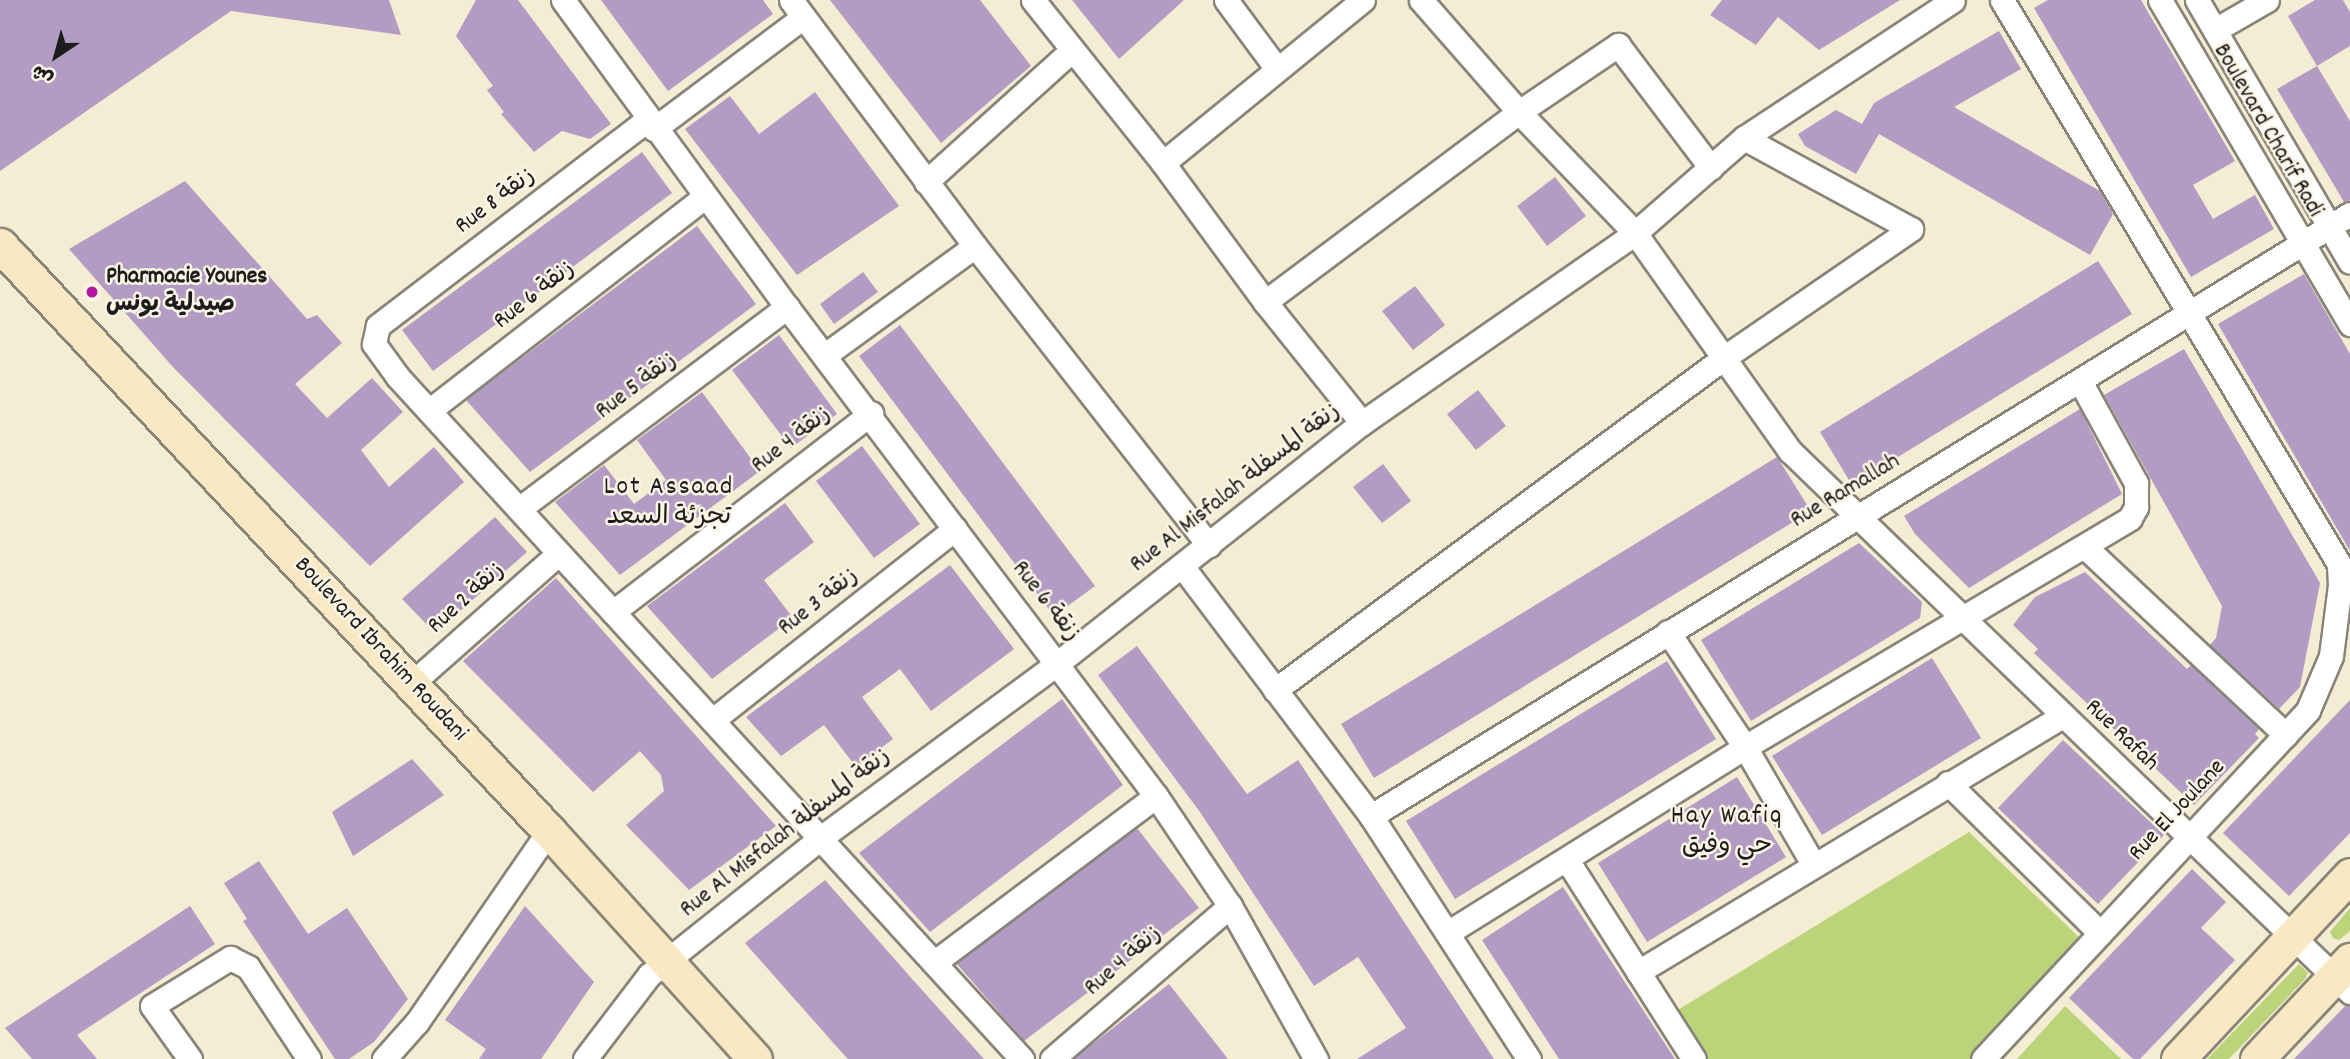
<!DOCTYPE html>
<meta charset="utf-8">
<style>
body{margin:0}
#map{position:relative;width:2350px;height:1059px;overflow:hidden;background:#f4ecd3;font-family:Dekko,"Playpen Sans Arabic",sans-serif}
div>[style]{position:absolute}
.green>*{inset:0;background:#bcd479}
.building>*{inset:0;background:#b39cc4}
.roads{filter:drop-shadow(2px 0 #888478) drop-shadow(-2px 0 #888478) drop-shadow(0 2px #888478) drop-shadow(0 -2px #888478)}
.street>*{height:23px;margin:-11.5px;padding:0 11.5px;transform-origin:11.5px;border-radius:11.5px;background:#fff}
.secondary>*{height:33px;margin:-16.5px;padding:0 16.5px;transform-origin:16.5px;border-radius:16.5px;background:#f8e8c3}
.dots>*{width:19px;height:19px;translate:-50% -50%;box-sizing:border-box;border:4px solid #fcf5e5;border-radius:50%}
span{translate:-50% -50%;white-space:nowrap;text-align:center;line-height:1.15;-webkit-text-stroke:5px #fcf5e5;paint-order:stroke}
.street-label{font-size:24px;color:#1c1c1c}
.poi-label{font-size:24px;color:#1c1c1c;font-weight:700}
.left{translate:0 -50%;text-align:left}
.neighbourhood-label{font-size:26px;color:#1c1c1c;letter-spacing:2px}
.north{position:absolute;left:21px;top:21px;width:70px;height:70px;-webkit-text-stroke:5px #fcf5e5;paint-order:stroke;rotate:216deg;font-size:19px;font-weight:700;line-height:28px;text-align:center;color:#1c1c1c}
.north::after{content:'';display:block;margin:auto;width:24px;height:32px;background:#1c1c1c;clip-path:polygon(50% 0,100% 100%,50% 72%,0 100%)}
</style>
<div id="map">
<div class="green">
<div style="clip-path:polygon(1969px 832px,2083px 941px,1970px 1059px,1707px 1059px,1676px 1011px)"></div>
<div style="clip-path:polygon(2350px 908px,2350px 931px,2339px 940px,2333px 938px,2330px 932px)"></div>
<div style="clip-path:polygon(2299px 964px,2308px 973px,2305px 979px,2229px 1059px,2207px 1059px)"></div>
<div style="clip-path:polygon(2065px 1006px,2121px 1059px,2017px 1059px)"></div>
</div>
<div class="building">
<div style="clip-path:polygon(0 0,389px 0,401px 35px,231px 11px,0 171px)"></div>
<div style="clip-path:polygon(476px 0,518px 0,611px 124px,590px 139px,562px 131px,534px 152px,501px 114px,504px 112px,487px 90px,493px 86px,456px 36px)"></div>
<div style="clip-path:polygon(601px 0,763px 0,773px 14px,668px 91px)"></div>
<div style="clip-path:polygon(830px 0,980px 0,1031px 66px,941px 143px)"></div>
<div style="clip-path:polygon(1072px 0,1184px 0,1119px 59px)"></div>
<div style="clip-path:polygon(1722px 0,1900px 0,1819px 50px,1778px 17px,1756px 45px,1710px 15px)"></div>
<div style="clip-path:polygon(2048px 0,2141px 0,2235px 161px,2193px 185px,2213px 219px,2255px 195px,2274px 229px,2191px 277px,2034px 8px)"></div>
<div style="clip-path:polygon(2315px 0,2343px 0,2350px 12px,2350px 46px,2317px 66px,2288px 16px)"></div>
<div style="clip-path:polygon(1999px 31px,2021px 69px,1954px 107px,2100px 191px,2113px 214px,2090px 255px,1879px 134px,1856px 174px,1805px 146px,1798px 134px,1836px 110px,1862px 124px,1874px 103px)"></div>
<div style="clip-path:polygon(2317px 66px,2350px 121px,2350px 200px,2344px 202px,2277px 89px)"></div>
<div style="clip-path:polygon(815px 92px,899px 206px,797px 275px,685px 129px,730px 96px,759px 134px)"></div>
<div style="clip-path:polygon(642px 152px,672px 193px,433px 371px,402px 330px)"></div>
<div style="clip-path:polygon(1555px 177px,1586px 216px,1547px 246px,1517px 206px)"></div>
<div style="clip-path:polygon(185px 181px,307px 319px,317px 315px,342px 343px,295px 384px,327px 418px,372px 378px,403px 412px,361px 450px,389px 487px,434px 447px,464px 482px,370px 566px,173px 367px,69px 249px)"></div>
<div style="clip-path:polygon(697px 226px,756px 304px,530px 472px,466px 400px)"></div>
<div style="clip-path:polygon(2098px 261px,2132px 314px,1852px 485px,1820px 432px)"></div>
<div style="clip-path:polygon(863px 272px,878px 292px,834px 324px,820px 304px)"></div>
<div style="clip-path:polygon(2304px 274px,2350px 354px,2350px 551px,2218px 324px)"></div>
<div style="clip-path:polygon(1415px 286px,1445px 325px,1413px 350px,1382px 311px)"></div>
<div style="clip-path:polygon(900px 325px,1095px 586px,1054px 616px,859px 356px)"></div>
<div style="clip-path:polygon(779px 335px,837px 414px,791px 448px,732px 370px)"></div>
<div style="clip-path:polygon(2184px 349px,2320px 583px,2300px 687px,2279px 709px,2210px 645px,2216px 638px,2222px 606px,2104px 395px)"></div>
<div style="clip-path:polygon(1478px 390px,1506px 426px,1476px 450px,1447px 414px)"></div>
<div style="clip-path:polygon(702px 392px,760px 471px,620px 575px,555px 502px,604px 465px,634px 504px,666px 480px,637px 440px)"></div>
<div style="clip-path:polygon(2080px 409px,2122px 494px,1969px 588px,1915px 534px,1904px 516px)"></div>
<div style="clip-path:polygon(862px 446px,920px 524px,874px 558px,816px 481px)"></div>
<div style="clip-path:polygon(1777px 457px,1811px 511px,1374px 778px,1341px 724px)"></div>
<div style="clip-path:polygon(1383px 464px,1411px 501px,1382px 523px,1353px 487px)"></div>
<div style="clip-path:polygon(785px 503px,814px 542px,764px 580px,793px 618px,712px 679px,647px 606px)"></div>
<div style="clip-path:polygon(495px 517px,527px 552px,435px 633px,402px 599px)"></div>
<div style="clip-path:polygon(1859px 543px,1922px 602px,1920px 618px,1751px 721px,1701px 640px)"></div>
<div style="clip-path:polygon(950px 565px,1014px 649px,931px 711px,900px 669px,862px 697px,893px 739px,856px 767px,824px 725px,781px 756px,746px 717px)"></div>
<div style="clip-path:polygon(2085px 572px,2187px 669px,2191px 665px,2259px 729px,2255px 734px,2259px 738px,2194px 805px,2034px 653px,2038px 649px,2013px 625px,2035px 597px)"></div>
<div style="clip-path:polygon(556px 578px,776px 826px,689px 890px,626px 825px,664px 791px,661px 775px,640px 751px,593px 792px,463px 661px)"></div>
<div style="clip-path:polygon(1137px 646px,1247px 794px,1298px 760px,1494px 1059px,1357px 1059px,1406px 1028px,1358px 957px,1314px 986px,1200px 812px,1098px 675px)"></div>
<div style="clip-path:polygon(1932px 658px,1981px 738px,1822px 835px,1772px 756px)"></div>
<div style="clip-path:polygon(1667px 661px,1716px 739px,1455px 899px,1406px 821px)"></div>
<div style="clip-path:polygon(1062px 699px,1123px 785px,930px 932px,859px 853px)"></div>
<div style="clip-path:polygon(2350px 700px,2350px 833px,2289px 896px,2223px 833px)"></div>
<div style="clip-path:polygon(2063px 740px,2164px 835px,2098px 904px,1998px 808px)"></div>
<div style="clip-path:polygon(412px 759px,444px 795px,353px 856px,332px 812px)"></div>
<div style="clip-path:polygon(1737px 777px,1786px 857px,1647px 942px,1598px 863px)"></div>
<div style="clip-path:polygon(1137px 828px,1199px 908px,1024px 1041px,956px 963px)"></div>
<div style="clip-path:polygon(259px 861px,308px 934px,347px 908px,408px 999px,374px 1042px,349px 1059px,335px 1059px,243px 921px,247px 919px,224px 883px)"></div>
<div style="clip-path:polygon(2192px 869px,2226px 902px,2201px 928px,2235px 960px,2140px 1059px,2133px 1059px,2069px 998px)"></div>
<div style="clip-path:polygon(825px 880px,913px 980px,984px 1059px,848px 1059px,837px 1047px,745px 943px)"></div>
<div style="clip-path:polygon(1563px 887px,1583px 918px,1675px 1059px,1559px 1059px,1482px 940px)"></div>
<div style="clip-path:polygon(190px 906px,215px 944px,77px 1035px,97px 1059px,32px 1059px,5px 1028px)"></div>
<div style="clip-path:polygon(525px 906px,594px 982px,541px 1059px,479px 1059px,486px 1049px,445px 1020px)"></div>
<div style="clip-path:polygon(1169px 984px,1228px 1059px,1073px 1059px,1076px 1057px)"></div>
<div style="clip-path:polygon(2346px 1005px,2350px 1006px,2350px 1059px,2294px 1059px)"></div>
</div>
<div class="roads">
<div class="street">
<div style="left:563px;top:0;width:380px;rotate:53.9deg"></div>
<div style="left:787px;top:307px;width:613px;rotate:52.96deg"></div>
<div style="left:1156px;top:796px;width:133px;rotate:56.1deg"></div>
<div style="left:1230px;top:906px;width:176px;rotate:60.7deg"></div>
<div style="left:791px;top:0;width:307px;rotate:53.2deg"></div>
<div style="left:975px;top:246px;width:380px;rotate:52deg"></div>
<div style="left:1033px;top:0;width:208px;rotate:51.4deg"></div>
<div style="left:1163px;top:163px;width:172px;rotate:53.7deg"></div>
<div style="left:1226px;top:0;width:86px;rotate:53.5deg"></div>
<div style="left:1421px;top:0;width:149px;rotate:48.8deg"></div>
<div style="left:1519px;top:112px;width:168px;rotate:46.2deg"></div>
<div style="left:1635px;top:233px;width:267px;rotate:54.6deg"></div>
<div style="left:1790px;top:451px;width:779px;rotate:44.01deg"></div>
<div style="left:2160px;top:0;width:376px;rotate:59.6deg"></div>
<div style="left:2197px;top:0;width:303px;rotate:59.7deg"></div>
<div style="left:2215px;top:30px;width:60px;rotate:-30deg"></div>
<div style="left:647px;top:120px;width:339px;rotate:142.6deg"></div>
<div style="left:378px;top:326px;width:18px;rotate:103deg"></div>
<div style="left:374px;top:344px;width:39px;rotate:54deg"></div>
<div style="left:397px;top:376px;width:926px;rotate:47.54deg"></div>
<div style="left:654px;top:129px;width:186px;rotate:-36.9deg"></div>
<div style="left:1163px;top:163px;width:258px;rotate:-39.2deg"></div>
<div style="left:926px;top:182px;width:197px;rotate:-42.1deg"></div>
<div style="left:825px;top:355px;width:185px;rotate:-36deg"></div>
<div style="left:430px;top:410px;width:348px;rotate:-37.8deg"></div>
<div style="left:1362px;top:423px;width:155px;rotate:-128.7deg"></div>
<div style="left:1265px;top:302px;width:317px;rotate:-36.8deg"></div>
<div style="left:1519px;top:112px;width:120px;rotate:-34.1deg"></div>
<div style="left:1618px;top:45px;width:154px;rotate:52.9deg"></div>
<div style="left:519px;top:509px;width:336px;rotate:-37deg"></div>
<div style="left:2085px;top:547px;width:275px;rotate:43.1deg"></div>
<div style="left:1182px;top:566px;width:313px;rotate:52.9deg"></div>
<div style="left:1371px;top:816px;width:290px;rotate:57deg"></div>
<div style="left:613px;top:612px;width:326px;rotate:-37.6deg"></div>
<div style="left:1668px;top:632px;width:138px;rotate:56.2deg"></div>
<div style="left:1745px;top:747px;width:135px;rotate:59.8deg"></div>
<div style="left:411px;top:684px;width:196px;rotate:-41.5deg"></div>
<div style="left:1275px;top:690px;width:560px;rotate:-36.5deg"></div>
<div style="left:1725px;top:357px;width:226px;rotate:-34.5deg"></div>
<div style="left:1911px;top:229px;width:190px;rotate:-151.4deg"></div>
<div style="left:714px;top:719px;width:307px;rotate:-38.3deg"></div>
<div style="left:1948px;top:783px;width:214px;rotate:44.6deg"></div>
<div style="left:1371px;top:816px;width:1149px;rotate:-31.59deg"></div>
<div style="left:1567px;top:860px;width:236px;rotate:57.5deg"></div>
<div style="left:1449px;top:932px;width:349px;rotate:-32deg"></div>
<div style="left:1745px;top:747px;width:448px;rotate:-30.7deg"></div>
<div style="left:2130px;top:518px;width:13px;rotate:-61deg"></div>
<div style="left:2136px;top:507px;width:24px;rotate:-90deg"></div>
<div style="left:2136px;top:483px;width:116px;rotate:-118.8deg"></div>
<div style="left:935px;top:962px;width:276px;rotate:-36.9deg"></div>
<div style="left:1638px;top:972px;width:496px;rotate:-31.1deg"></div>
<div style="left:190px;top:1059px;width:65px;rotate:-125.6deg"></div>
<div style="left:152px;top:1006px;width:92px;rotate:-31.6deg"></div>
<div style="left:230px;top:958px;width:20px;rotate:27deg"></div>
<div style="left:248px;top:967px;width:110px;rotate:56.5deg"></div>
<div style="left:384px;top:1059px;width:50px;rotate:-48.3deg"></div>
<div style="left:417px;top:1022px;width:232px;rotate:-55.4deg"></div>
<div style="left:585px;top:1059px;width:106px;rotate:-52.7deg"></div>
<div style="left:649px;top:975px;width:221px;rotate:-38.6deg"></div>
<div style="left:822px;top:837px;width:295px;rotate:-36.4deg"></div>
<div style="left:1059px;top:662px;width:386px;rotate:-38.3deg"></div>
<div style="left:1362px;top:423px;width:333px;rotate:-34.8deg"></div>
<div style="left:1635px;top:233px;width:145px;rotate:-41.1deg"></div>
<div style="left:1744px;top:138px;width:250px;rotate:-33.4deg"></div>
<div style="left:1052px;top:1059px;width:235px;rotate:-40.7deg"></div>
<div style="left:1983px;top:1059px;width:477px;rotate:-47deg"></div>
<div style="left:2308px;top:710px;width:59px;rotate:-66.9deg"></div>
<div style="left:2331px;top:656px;width:72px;rotate:-82.8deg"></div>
<div style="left:2340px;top:585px;width:21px;rotate:-93deg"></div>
<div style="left:2339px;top:564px;width:657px;rotate:-120.86deg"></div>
</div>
<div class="secondary">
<div style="left:0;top:245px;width:803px;rotate:46.87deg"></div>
<div style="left:549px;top:831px;width:307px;rotate:47.9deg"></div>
<div style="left:2178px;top:1059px;width:252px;rotate:-46.9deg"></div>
<div style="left:2257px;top:1059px;width:136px;rotate:-46.8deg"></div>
</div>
</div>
<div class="dots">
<div style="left:92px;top:292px;background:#b5179e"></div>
</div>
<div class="street-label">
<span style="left:2267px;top:131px;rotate:60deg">Boulevard Charif Radi</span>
<span style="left:496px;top:202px;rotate:-37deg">Rue 8 زنقة</span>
<span style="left:535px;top:296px;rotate:-38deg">Rue 6 زنقة</span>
<span style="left:637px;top:387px;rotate:-37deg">Rue 5 زنقة</span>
<span style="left:792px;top:441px;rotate:-38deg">Rue 4 زنقة</span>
<span style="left:1236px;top:489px;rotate:-38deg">Rue Al Misfalah زنقة المسفلة</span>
<span style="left:1846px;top:492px;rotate:-31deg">Rue Ramallah</span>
<span style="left:467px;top:599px;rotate:-42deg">Rue 2 زنقة</span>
<span style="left:1045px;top:602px;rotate:52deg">Rue 6 زنقة</span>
<span style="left:819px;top:603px;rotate:-38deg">Rue 3 زنقة</span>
<span style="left:380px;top:650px;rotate:47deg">Boulevard Ibrahim Roudani</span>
<span style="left:2121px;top:736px;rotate:44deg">Rue Rafah</span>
<span style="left:2178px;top:811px;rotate:-47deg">Rue El Joulane</span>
<span style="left:786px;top:834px;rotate:-38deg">Rue Al Misfalah زنقة المسفلة</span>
<span style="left:1124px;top:962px;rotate:-41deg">Rue 4 زنقة</span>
</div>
<div class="poi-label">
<span class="left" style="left:106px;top:292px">Pharmacie Younes<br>صيدلية يونس</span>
</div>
<div class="neighbourhood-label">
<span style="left:669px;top:503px">Lot Assaad<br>تجزئة السعد</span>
<span style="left:1727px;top:832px">Hay Wafiq<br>حي وفيق</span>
</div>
<div class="north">ش</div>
</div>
